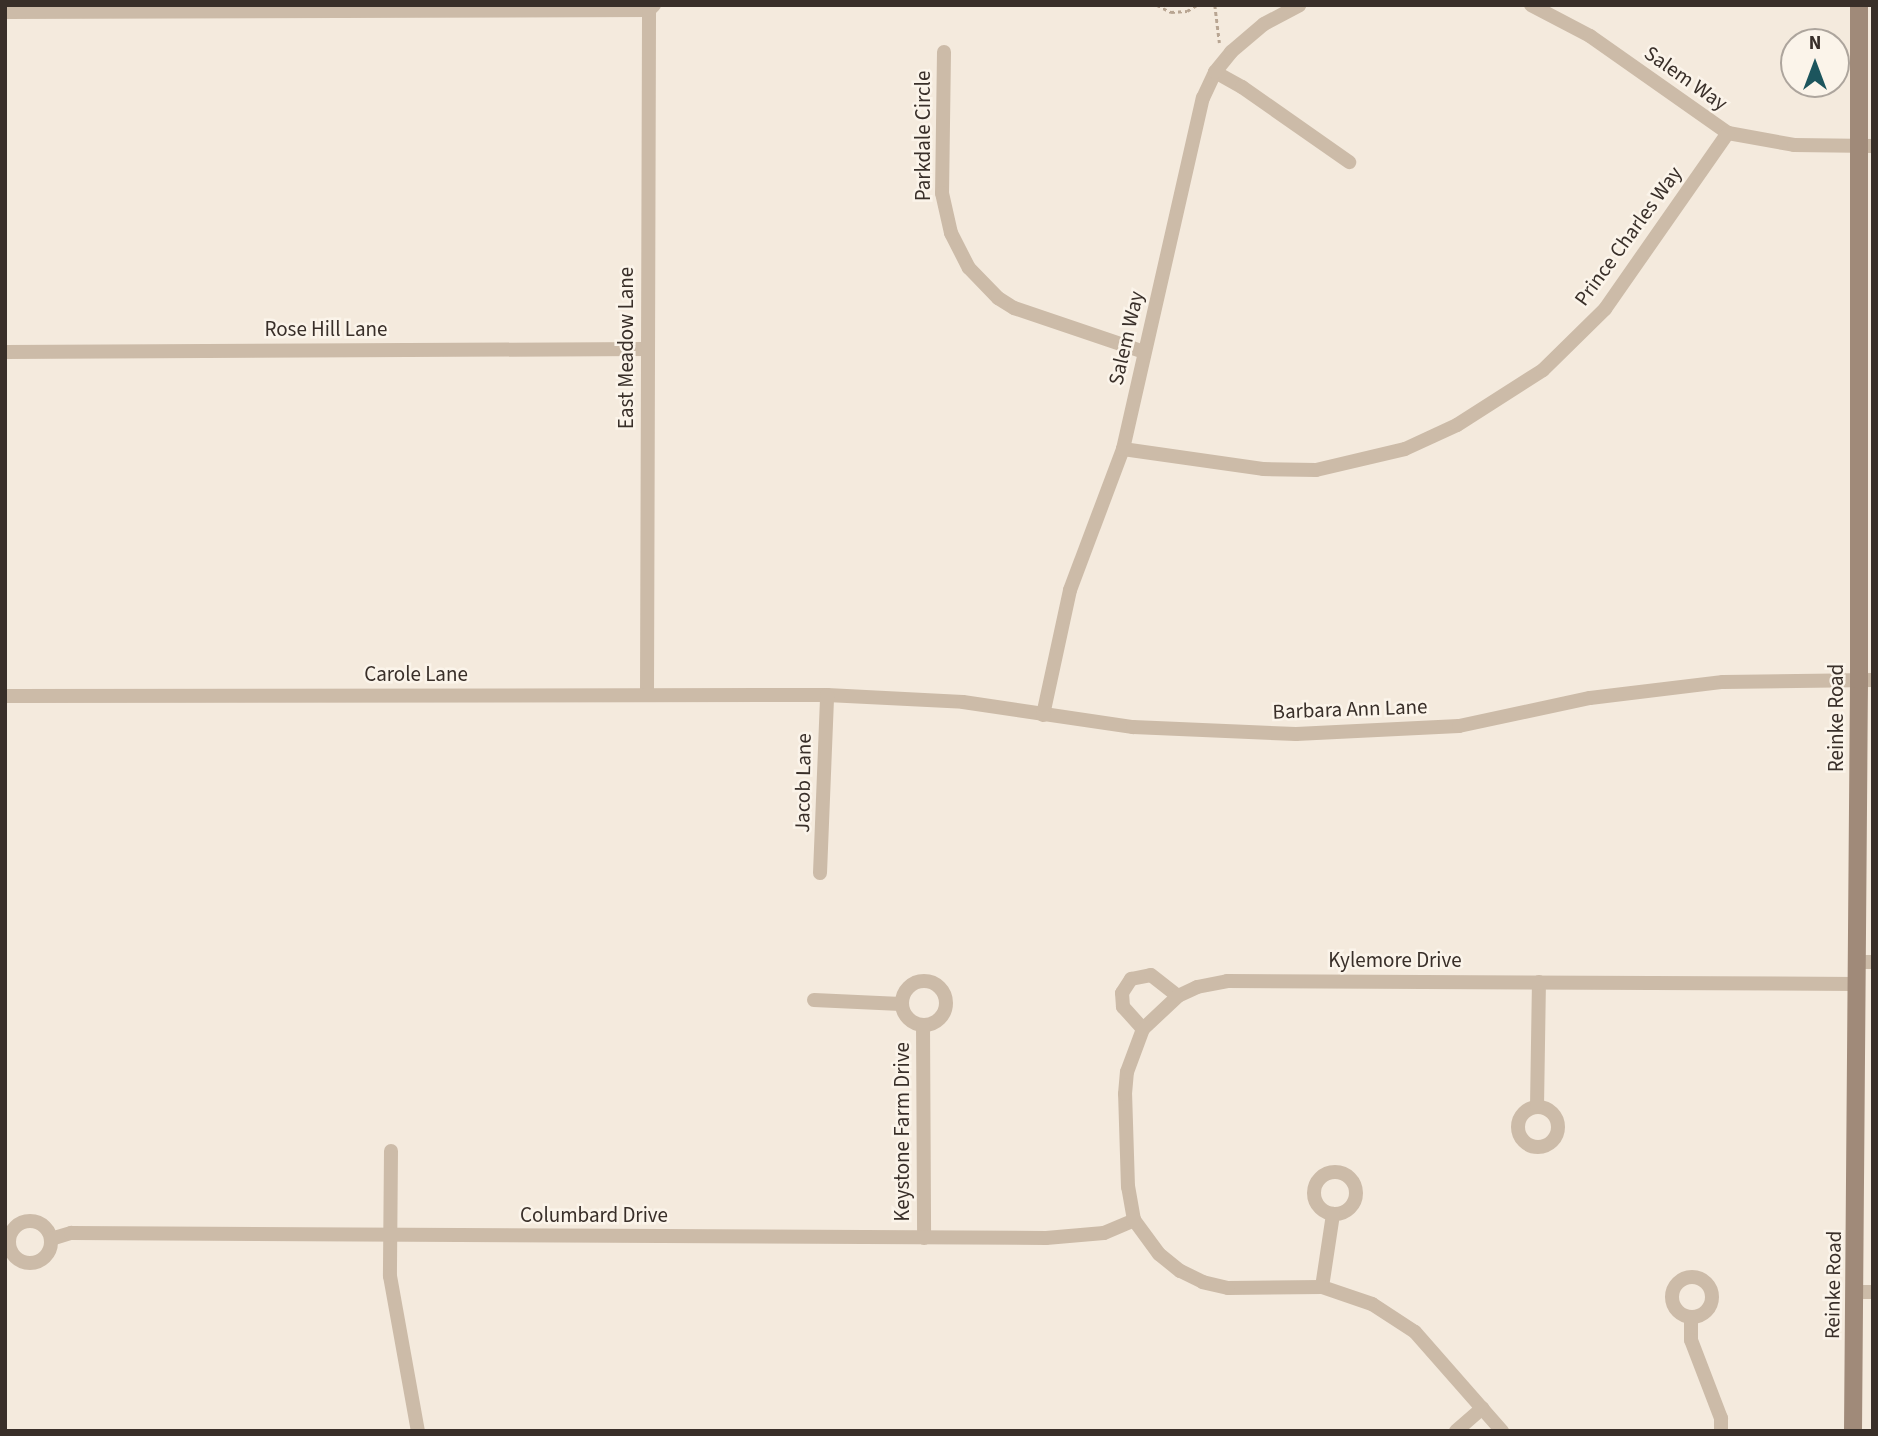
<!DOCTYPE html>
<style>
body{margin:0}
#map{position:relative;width:1878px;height:1436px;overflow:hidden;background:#f4eadd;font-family:"Source Sans 3",sans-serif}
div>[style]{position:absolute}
.path>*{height:2.5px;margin-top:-1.25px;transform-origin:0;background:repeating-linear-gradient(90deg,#b8a592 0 3.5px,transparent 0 7px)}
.street>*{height:14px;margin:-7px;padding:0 7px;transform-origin:7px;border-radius:7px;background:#ccbba8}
.street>.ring{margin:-7px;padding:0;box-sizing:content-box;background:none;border:14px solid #ccbba8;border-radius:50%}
.secondary>*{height:18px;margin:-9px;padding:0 9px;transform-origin:9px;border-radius:9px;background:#a08a79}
span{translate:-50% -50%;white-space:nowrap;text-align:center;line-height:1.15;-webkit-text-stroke:5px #fbf4ea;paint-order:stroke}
.street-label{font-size:21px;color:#392f29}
.frame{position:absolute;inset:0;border:7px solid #392f29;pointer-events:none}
.north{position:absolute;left:1780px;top:28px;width:70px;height:70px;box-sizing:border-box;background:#fbf4ea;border:2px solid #ada59d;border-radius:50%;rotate:0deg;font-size:19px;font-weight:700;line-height:28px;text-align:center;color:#392f29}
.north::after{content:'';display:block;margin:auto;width:24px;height:32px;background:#1c555d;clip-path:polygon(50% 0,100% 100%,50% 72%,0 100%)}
</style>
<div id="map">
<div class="path">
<div style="left:1157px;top:5px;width:16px;rotate:27deg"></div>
<div style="left:1171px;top:12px;width:16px;rotate:-4deg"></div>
<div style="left:1187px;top:11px;width:12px;rotate:-31deg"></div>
<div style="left:1215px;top:5px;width:38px;rotate:83deg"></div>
</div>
<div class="street">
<div style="left:1531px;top:5px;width:67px;rotate:27.7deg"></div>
<div style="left:1590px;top:36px;width:169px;rotate:35.1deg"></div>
<div style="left:1728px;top:133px;width:67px;rotate:10.3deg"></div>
<div style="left:1794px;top:145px;width:79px;rotate:0.7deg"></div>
<div style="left:5px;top:12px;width:644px;rotate:-0.18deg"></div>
<div style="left:944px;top:52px;width:141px;rotate:90.8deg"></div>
<div style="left:942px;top:193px;width:41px;rotate:77.3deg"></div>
<div style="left:951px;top:233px;width:39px;rotate:63deg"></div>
<div style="left:969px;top:268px;width:42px;rotate:46deg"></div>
<div style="left:998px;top:298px;width:19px;rotate:32deg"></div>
<div style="left:1014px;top:308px;width:137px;rotate:18.7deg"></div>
<div style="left:1215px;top:72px;width:31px;rotate:29deg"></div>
<div style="left:1242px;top:87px;width:131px;rotate:35deg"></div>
<div style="left:5px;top:352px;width:641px;rotate:-0.27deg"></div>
<div style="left:1123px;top:449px;width:141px;rotate:8.1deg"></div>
<div style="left:1263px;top:469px;width:53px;rotate:1.1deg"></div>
<div style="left:1316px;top:470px;width:91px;rotate:-13.3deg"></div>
<div style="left:1405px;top:449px;width:57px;rotate:-24.8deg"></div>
<div style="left:1457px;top:425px;width:102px;rotate:-32.6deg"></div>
<div style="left:1543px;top:370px;width:87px;rotate:-44.5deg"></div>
<div style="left:1605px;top:309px;width:215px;rotate:-55.1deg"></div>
<div style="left:647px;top:694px;width:684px;rotate:-89.83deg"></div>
<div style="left:649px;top:10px;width:7px;rotate:-45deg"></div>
<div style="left:5px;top:696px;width:822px;rotate:-0.07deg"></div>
<div style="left:827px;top:695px;width:136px;rotate:2.9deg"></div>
<div style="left:963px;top:702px;width:172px;rotate:8.4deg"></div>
<div style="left:1133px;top:727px;width:163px;rotate:2.5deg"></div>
<div style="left:1296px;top:734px;width:163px;rotate:-2.8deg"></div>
<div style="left:1459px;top:726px;width:134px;rotate:-12.1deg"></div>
<div style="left:1590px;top:698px;width:134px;rotate:-6.9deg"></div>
<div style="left:1723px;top:682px;width:150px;rotate:-0.8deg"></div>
<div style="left:1043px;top:715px;width:128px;rotate:-77.8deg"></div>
<div style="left:1070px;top:590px;width:151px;rotate:-69.4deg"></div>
<div style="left:1123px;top:449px;width:360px;rotate:-77.2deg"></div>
<div style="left:1203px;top:98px;width:29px;rotate:-65deg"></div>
<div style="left:1215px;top:72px;width:26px;rotate:-51deg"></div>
<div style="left:1231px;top:52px;width:43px;rotate:-40.3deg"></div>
<div style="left:1264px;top:24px;width:40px;rotate:-28deg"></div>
<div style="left:820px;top:873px;width:178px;rotate:-87.7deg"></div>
<div style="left:1857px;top:962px;width:16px"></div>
<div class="ring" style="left:902px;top:981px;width:30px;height:30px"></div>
<div style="left:814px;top:1000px;width:87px;rotate:2.6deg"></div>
<div style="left:923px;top:1025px;width:213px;rotate:89.7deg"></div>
<div style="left:1143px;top:1029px;width:30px;rotate:-132deg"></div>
<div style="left:1123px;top:1007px;width:14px;rotate:-94deg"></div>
<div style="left:1122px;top:993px;width:17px;rotate:-57deg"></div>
<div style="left:1131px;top:979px;width:20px;rotate:-11deg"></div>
<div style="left:1151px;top:975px;width:34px;rotate:38deg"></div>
<div class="ring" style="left:1518px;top:1107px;width:26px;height:26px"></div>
<div style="left:1537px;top:1107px;width:125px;rotate:-89.1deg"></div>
<div style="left:391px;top:1151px;width:125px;rotate:90.5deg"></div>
<div style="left:390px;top:1276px;width:158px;rotate:79.8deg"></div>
<div class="ring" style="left:1314px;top:1172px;width:28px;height:28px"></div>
<div class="ring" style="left:9px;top:1221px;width:28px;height:28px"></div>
<div style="left:51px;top:1239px;width:21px;rotate:-17deg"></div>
<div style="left:71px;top:1233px;width:975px;rotate:0.29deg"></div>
<div style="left:1046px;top:1238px;width:58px;rotate:-4.9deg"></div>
<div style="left:1104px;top:1233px;width:33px;rotate:-23deg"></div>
<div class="ring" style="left:1672px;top:1277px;width:26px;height:26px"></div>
<div style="left:1322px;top:1287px;width:74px;rotate:-81.4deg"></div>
<div style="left:1856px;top:1292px;width:17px"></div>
<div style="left:1691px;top:1318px;width:22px;rotate:90deg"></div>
<div style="left:1691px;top:1340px;width:84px;rotate:69deg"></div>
<div style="left:1721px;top:1418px;width:13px;rotate:90deg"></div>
<div style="left:1456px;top:1431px;width:35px;rotate:-41deg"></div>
<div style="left:1502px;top:1431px;width:132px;rotate:-131.3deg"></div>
<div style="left:1415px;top:1332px;width:51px;rotate:-146.9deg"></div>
<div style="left:1372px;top:1304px;width:53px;rotate:-161.2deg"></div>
<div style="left:1322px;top:1287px;width:94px;rotate:179.4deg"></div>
<div style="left:1228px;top:1288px;width:26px;rotate:-167deg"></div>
<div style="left:1203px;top:1282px;width:25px;rotate:-154deg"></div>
<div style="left:1180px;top:1271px;width:27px;rotate:-141deg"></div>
<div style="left:1159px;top:1254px;width:42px;rotate:-126.3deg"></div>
<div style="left:1134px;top:1220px;width:34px;rotate:-100deg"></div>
<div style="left:1128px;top:1187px;width:93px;rotate:-91.8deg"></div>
<div style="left:1125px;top:1094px;width:22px;rotate:-85deg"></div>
<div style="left:1127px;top:1072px;width:46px;rotate:-69.6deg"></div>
<div style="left:1143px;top:1029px;width:48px;rotate:-43.3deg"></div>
<div style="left:1178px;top:996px;width:21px;rotate:-25deg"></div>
<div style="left:1197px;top:987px;width:31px;rotate:-11deg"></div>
<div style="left:1227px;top:981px;width:630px;rotate:0.27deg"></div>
</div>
<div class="secondary">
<div style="left:1853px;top:1431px;width:751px;rotate:-89.54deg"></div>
<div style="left:1859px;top:680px;width:675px;rotate:-90deg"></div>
</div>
<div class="street-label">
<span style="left:1686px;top:78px;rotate:35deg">Salem Way</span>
<span style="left:923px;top:136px;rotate:-90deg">Parkdale Circle</span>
<span style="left:1628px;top:236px;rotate:-54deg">Prince Charles Way</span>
<span style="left:326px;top:329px">Rose Hill Lane</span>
<span style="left:1126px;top:338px;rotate:-77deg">Salem Way</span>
<span style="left:626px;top:348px;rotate:-90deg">East Meadow Lane</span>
<span style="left:416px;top:674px">Carole Lane</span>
<span style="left:1350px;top:709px;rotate:-2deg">Barbara Ann Lane</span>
<span style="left:1836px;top:718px;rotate:-90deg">Reinke Road</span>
<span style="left:803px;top:783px;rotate:-89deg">Jacob Lane</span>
<span style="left:1395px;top:960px">Kylemore Drive</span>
<span style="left:902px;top:1132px;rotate:-90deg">Keystone Farm Drive</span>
<span style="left:594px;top:1215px">Columbard Drive</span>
<span style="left:1833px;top:1285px;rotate:-89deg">Reinke Road</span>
</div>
<div class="frame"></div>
<div class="north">N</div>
</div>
